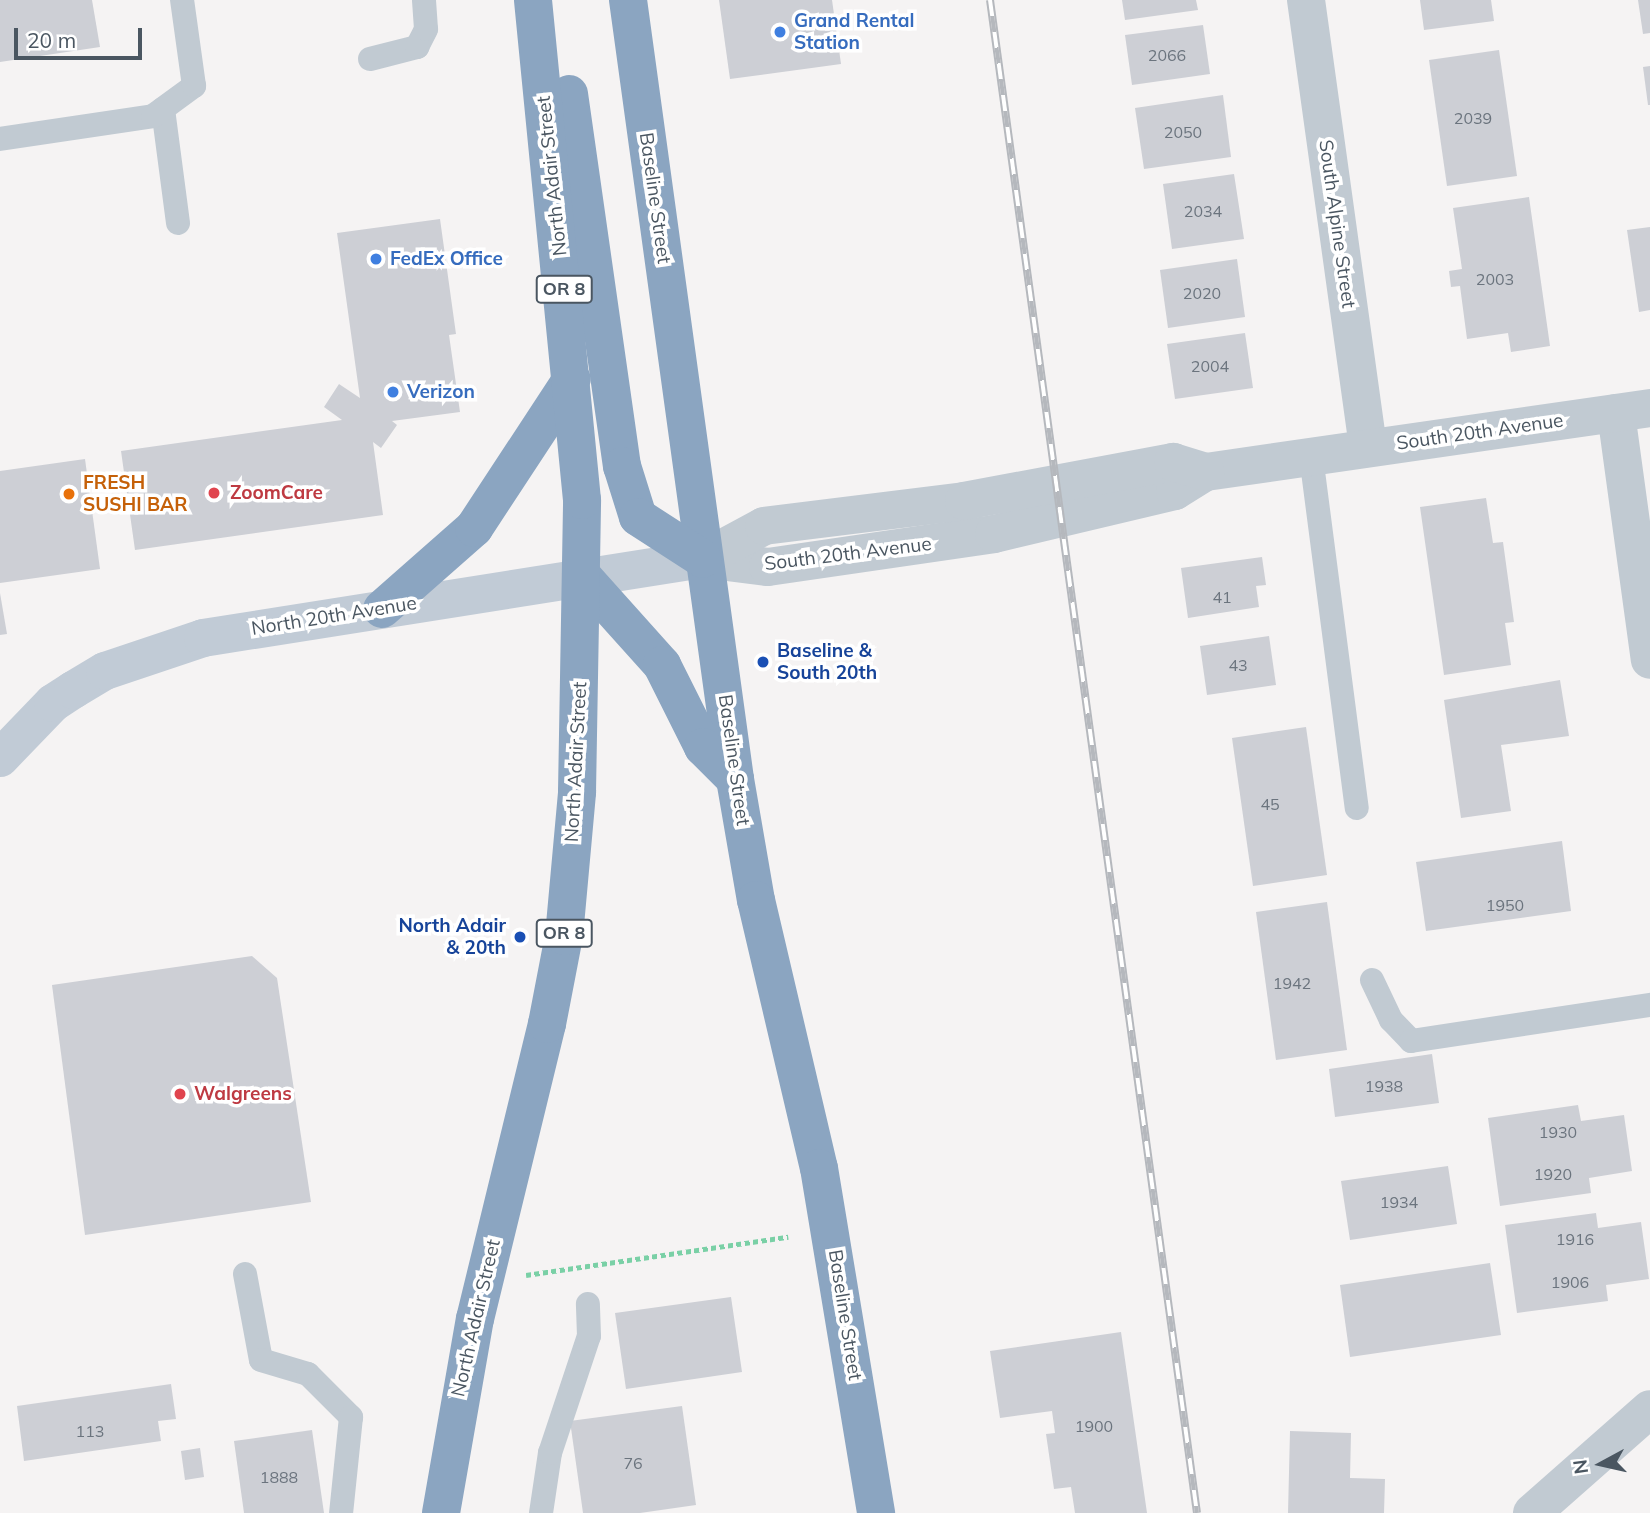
<!DOCTYPE html>
<style>
body{margin:0}
#map{position:relative;width:1650px;height:1513px;overflow:hidden;background:#f5f3f3;font-family:Mulish,sans-serif}
div>[style]{position:absolute}
.building>*{inset:0;background:#cdcfd5}
.path>*{height:4.5px;margin-top:-2.25px;transform-origin:0;background:repeating-linear-gradient(90deg,#7ad0a6 0 5px,transparent 0 8.5px)}
.lane>*{height:24px;margin:-12px;padding:0 12px;transform-origin:12px;border-radius:12px;background:#c1cad2}
.street>*{height:38px;margin:-19px;padding:0 19px;transform-origin:19px;border-radius:19px;background:#c1cad2}
.secondary>*{height:38px;margin:-19px;padding:0 19px;transform-origin:19px;border-radius:19px;background:#c1cbd6}
.highway>*{height:38px;margin:-19px;padding:0 19px;transform-origin:19px;border-radius:19px;background:#8ba5c1}
.rail>*{height:8px;margin-top:-4px;transform-origin:0;background:repeating-linear-gradient(90deg,#fff 0 16px,#b5b8bd 0 32px);box-sizing:border-box;border-block:2px solid #b5b8bd}
.dots>*{width:19px;height:19px;translate:-50% -50%;box-sizing:border-box;border:4px solid #fff;border-radius:50%}
span{translate:-50% -50%;white-space:nowrap;text-align:center;line-height:1.15;-webkit-text-stroke:7px #fff;paint-order:stroke}
.number-label{font-size:16px;color:#6b747e}
.number-label span{-webkit-text-stroke-width:0}
.shield-label span{padding:2px 5px;background:#fff;border:2px solid;border-radius:5px;-webkit-text-stroke-width:0}
.shield-label{font-size:18px;color:#4a5661;font-weight:700}
.shop-label{font-size:19px;color:#366cbe;font-weight:700}
.left{translate:0 -50%;text-align:left}
.street-label{font-size:19px;color:#4a5661}
.food-label{font-size:19px;color:#c56008;font-weight:700}
.health-label{font-size:19px;color:#be3a42;font-weight:700}
.transit-label{font-size:19px;color:#164399;font-weight:700}
.right{translate:-100% -50%;text-align:right}
.north{position:absolute;left:1566px;top:1429px;width:70px;height:70px;-webkit-text-stroke:5px #fff;paint-order:stroke;rotate:262deg;font-size:19px;font-weight:700;line-height:28px;text-align:center;color:#4a5661}
.north::after{content:'';display:block;margin:auto;width:24px;height:32px;background:#4a5661;clip-path:polygon(50% 0,100% 100%,50% 72%,0 100%)}
.scale{position:absolute;left:14px;top:28px;width:128px;height:32px;box-sizing:border-box;border:4px solid #4a5661;border-top:0;padding-left:9px;font-size:21px;line-height:24px;white-space:nowrap;color:#4a5661;-webkit-text-stroke:5px #fff;paint-order:stroke}
</style>
<div id="map">
<div class="building">
<div style="clip-path:polygon(0 0,92px 0,100px 47px,0 62px)"></div>
<div style="clip-path:polygon(719px 0,832px 0,841px 64px,730px 79px)"></div>
<div style="clip-path:polygon(1122px 0,1196px 0,1198px 10px,1125px 20px)"></div>
<div style="clip-path:polygon(1420px 0,1491px 0,1494px 21px,1424px 30px)"></div>
<div style="clip-path:polygon(1638px 0,1650px 0,1650px 33px,1643px 34px)"></div>
<div style="clip-path:polygon(1203px 25px,1210px 74px,1132px 85px,1125px 35px)"></div>
<div style="clip-path:polygon(1499px 50px,1517px 176px,1447px 186px,1429px 60px)"></div>
<div style="clip-path:polygon(1650px 66px,1650px 105px,1648px 105px,1643px 67px)"></div>
<div style="clip-path:polygon(1223px 95px,1231px 157px,1144px 169px,1135px 108px)"></div>
<div style="clip-path:polygon(1234px 174px,1244px 239px,1172px 249px,1163px 184px)"></div>
<div style="clip-path:polygon(1529px 197px,1550px 346px,1511px 352px,1508px 333px,1467px 339px,1460px 286px,1451px 287px,1449px 271px,1462px 269px,1453px 208px)"></div>
<div style="clip-path:polygon(440px 219px,456px 334px,449px 335px,460px 412px,392px 421px,397px 425px,381px 448px,373px 442px,383px 515px,135px 550px,121px 451px,342px 420px,324px 407px,339px 384px,360px 398px,337px 233px)"></div>
<div style="clip-path:polygon(1650px 227px,1650px 310px,1639px 312px,1627px 230px)"></div>
<div style="clip-path:polygon(1237px 259px,1245px 317px,1168px 328px,1160px 270px)"></div>
<div style="clip-path:polygon(1245px 333px,1253px 388px,1175px 399px,1167px 344px)"></div>
<div style="clip-path:polygon(85px 459px,100px 569px,0 583px,0 471px)"></div>
<div style="clip-path:polygon(1486px 498px,1493px 543px,1503px 542px,1514px 622px,1505px 623px,1511px 665px,1444px 675px,1420px 507px)"></div>
<div style="clip-path:polygon(1262px 557px,1266px 585px,1256px 586px,1259px 607px,1188px 618px,1181px 568px)"></div>
<div style="clip-path:polygon(0 593px,7px 634px,0 635px)"></div>
<div style="clip-path:polygon(1269px 636px,1276px 685px,1207px 695px,1200px 646px)"></div>
<div style="clip-path:polygon(1560px 680px,1569px 736px,1501px 745px,1511px 811px,1461px 818px,1444px 700px)"></div>
<div style="clip-path:polygon(1306px 727px,1327px 875px,1253px 886px,1232px 738px)"></div>
<div style="clip-path:polygon(1562px 841px,1571px 911px,1426px 931px,1416px 862px)"></div>
<div style="clip-path:polygon(1327px 902px,1347px 1050px,1276px 1060px,1256px 912px)"></div>
<div style="clip-path:polygon(252px 956px,277px 978px,311px 1202px,85px 1235px,52px 985px)"></div>
<div style="clip-path:polygon(1432px 1054px,1439px 1103px,1335px 1117px,1329px 1069px)"></div>
<div style="clip-path:polygon(1578px 1105px,1581px 1121px,1624px 1115px,1632px 1171px,1589px 1178px,1591px 1193px,1500px 1206px,1488px 1118px)"></div>
<div style="clip-path:polygon(1448px 1166px,1457px 1224px,1350px 1240px,1341px 1181px)"></div>
<div style="clip-path:polygon(1596px 1213px,1598px 1228px,1641px 1222px,1649px 1279px,1606px 1285px,1608px 1301px,1517px 1313px,1505px 1225px)"></div>
<div style="clip-path:polygon(1490px 1263px,1501px 1335px,1350px 1357px,1340px 1285px)"></div>
<div style="clip-path:polygon(731px 1297px,742px 1372px,626px 1389px,615px 1313px)"></div>
<div style="clip-path:polygon(1121px 1332px,1147px 1513px,1075px 1513px,1071px 1487px,1054px 1489px,1046px 1434px,1055px 1433px,1052px 1411px,1000px 1418px,990px 1351px)"></div>
<div style="clip-path:polygon(171px 1384px,176px 1419px,158px 1421px,161px 1441px,24px 1461px,17px 1406px)"></div>
<div style="clip-path:polygon(682px 1406px,696px 1505px,640px 1513px,583px 1513px,570px 1421px)"></div>
<div style="clip-path:polygon(312px 1430px,324px 1513px,244px 1513px,234px 1441px)"></div>
<div style="clip-path:polygon(1290px 1431px,1351px 1433px,1350px 1478px,1385px 1479px,1384px 1513px,1288px 1513px)"></div>
<div style="clip-path:polygon(200px 1448px,204px 1477px,185px 1480px,181px 1451px)"></div>
</div>
<div class="path">
<div style="left:526px;top:1275px;width:265px;rotate:-8.3deg"></div>
</div>
<div class="lane">
<div style="left:370px;top:59px;width:49px;rotate:-14.3deg"></div>
<div style="left:417px;top:47px;width:20px;rotate:-63deg"></div>
<div style="left:426px;top:29px;width:29px;rotate:-94deg"></div>
<div style="left:163px;top:109px;width:115px;rotate:82.5deg"></div>
<div style="left:0;top:139px;width:155px;rotate:-8.5deg"></div>
<div style="left:153px;top:116px;width:51px;rotate:-36.2deg"></div>
<div style="left:194px;top:86px;width:87px;rotate:-97.9deg"></div>
<div style="left:1311px;top:456px;width:355px;rotate:82.6deg"></div>
<div style="left:1372px;top:980px;width:44px;rotate:64.6deg"></div>
<div style="left:1391px;top:1020px;width:29px;rotate:46deg"></div>
<div style="left:1411px;top:1041px;width:242px;rotate:-8.6deg"></div>
<div style="left:245px;top:1274px;width:87px;rotate:79.5deg"></div>
<div style="left:261px;top:1360px;width:49px;rotate:16.6deg"></div>
<div style="left:308px;top:1374px;width:61px;rotate:45deg"></div>
<div style="left:351px;top:1417px;width:97px;rotate:95.9deg"></div>
<div style="left:541px;top:1513px;width:61px;rotate:-81.5deg"></div>
<div style="left:550px;top:1453px;width:123px;rotate:-71.6deg"></div>
<div style="left:589px;top:1336px;width:32px;rotate:-92deg"></div>
</div>
<div class="street">
<div style="left:1306px;top:0;width:452px;rotate:82.1deg"></div>
<div style="left:1616px;top:413px;width:249px;rotate:82.2deg"></div>
<div style="left:703px;top:559px;width:65px;rotate:7deg"></div>
<div style="left:768px;top:567px;width:228px;rotate:-8.3deg"></div>
<div style="left:994px;top:534px;width:186px;rotate:-13.4deg"></div>
<div style="left:1175px;top:491px;width:36px;rotate:-32deg"></div>
<div style="left:1206px;top:472px;width:449px;rotate:-8.2deg"></div>
<div style="left:703px;top:559px;width:69px;rotate:-28.4deg"></div>
<div style="left:764px;top:526px;width:202px;rotate:-7.1deg"></div>
<div style="left:964px;top:501px;width:213px;rotate:-10.6deg"></div>
<div style="left:1173px;top:462px;width:34px;rotate:17deg"></div>
<div style="left:1532px;top:1513px;width:157px;rotate:-41.4deg"></div>
</div>
<div class="secondary">
<div style="left:0;top:758px;width:76px;rotate:-46.1deg"></div>
<div style="left:53px;top:703px;width:24px;rotate:-33deg"></div>
<div style="left:73px;top:690px;width:37px;rotate:-31deg"></div>
<div style="left:105px;top:671px;width:103px;rotate:-18.6deg"></div>
<div style="left:203px;top:638px;width:506px;rotate:-8.98deg"></div>
</div>
<div class="highway">
<div style="left:628px;top:0;width:786px;rotate:82.18deg"></div>
<div style="left:735px;top:779px;width:123px;rotate:80.2deg"></div>
<div style="left:756px;top:900px;width:275px;rotate:76.8deg"></div>
<div style="left:819px;top:1168px;width:350px;rotate:80.6deg"></div>
<div style="left:569px;top:94px;width:376px;rotate:81.9deg"></div>
<div style="left:622px;top:466px;width:53px;rotate:72.6deg"></div>
<div style="left:638px;top:517px;width:77px;rotate:32.9deg"></div>
<div style="left:584px;top:578px;width:117px;rotate:48.1deg"></div>
<div style="left:662px;top:665px;width:92px;rotate:63.4deg"></div>
<div style="left:703px;top:747px;width:45px;rotate:45deg"></div>
<div style="left:382px;top:609px;width:123px;rotate:-41.4deg"></div>
<div style="left:474px;top:528px;width:178px;rotate:-56.7deg"></div>
<div style="left:441px;top:1513px;width:197px;rotate:-80.1deg"></div>
<div style="left:475px;top:1319px;width:304px;rotate:-76.3deg"></div>
<div style="left:547px;top:1024px;width:90px;rotate:-79.1deg"></div>
<div style="left:564px;top:936px;width:145px;rotate:-84.8deg"></div>
<div style="left:577px;top:792px;width:292px;rotate:-89deg"></div>
<div style="left:582px;top:500px;width:502px;rotate:-95.6deg"></div>
</div>
<div class="rail">
<div style="left:990px;top:0;width:1527px;rotate:82.21deg"></div>
</div>
<div class="dots">
<div style="left:780px;top:32px;background:#3f7fe0"></div>
<div style="left:376px;top:259px;background:#3f7fe0"></div>
<div style="left:393px;top:392px;background:#3f7fe0"></div>
<div style="left:214px;top:493px;background:#e0444e"></div>
<div style="left:69px;top:494px;background:#e8710a"></div>
<div style="left:763px;top:662px;background:#1a4fb4"></div>
<div style="left:520px;top:937px;background:#1a4fb4"></div>
<div style="left:180px;top:1094px;background:#e0444e"></div>
</div>
<div class="number-label">
<span style="left:1167px;top:55px">2066</span>
<span style="left:1473px;top:118px">2039</span>
<span style="left:1183px;top:132px">2050</span>
<span style="left:1203px;top:211px">2034</span>
<span style="left:1495px;top:279px">2003</span>
<span style="left:1202px;top:293px">2020</span>
<span style="left:1210px;top:366px">2004</span>
<span style="left:1222px;top:597px">41</span>
<span style="left:1238px;top:665px">43</span>
<span style="left:1270px;top:804px">45</span>
<span style="left:1505px;top:905px">1950</span>
<span style="left:1292px;top:983px">1942</span>
<span style="left:1384px;top:1086px">1938</span>
<span style="left:1558px;top:1132px">1930</span>
<span style="left:1553px;top:1174px">1920</span>
<span style="left:1399px;top:1202px">1934</span>
<span style="left:1575px;top:1239px">1916</span>
<span style="left:1570px;top:1282px">1906</span>
<span style="left:1094px;top:1426px">1900</span>
<span style="left:90px;top:1431px">113</span>
<span style="left:633px;top:1463px">76</span>
<span style="left:279px;top:1477px">1888</span>
</div>
<div class="shield-label">
<span style="left:564px;top:289px">OR 8</span>
<span style="left:564px;top:933px">OR 8</span>
</div>
<div class="shop-label">
<span class="left" style="left:794px;top:32px">Grand Rental<br>Station</span>
<span class="left" style="left:390px;top:259px">FedEx Office</span>
<span class="left" style="left:407px;top:392px">Verizon</span>
</div>
<div class="street-label">
<span style="left:552px;top:176px;rotate:-96deg">North Adair Street</span>
<span style="left:655px;top:198px;rotate:82deg">Baseline Street</span>
<span style="left:1337px;top:224px;rotate:82deg">South Alpine Street</span>
<span style="left:1480px;top:432px;rotate:-8deg">South 20th Avenue</span>
<span style="left:848px;top:554px;rotate:-7deg">South 20th Avenue</span>
<span style="left:334px;top:616px;rotate:-9deg">North 20th Avenue</span>
<span style="left:734px;top:760px;rotate:82deg">Baseline Street</span>
<span style="left:576px;top:762px;rotate:-87deg">North Adair Street</span>
<span style="left:845px;top:1315px;rotate:81deg">Baseline Street</span>
<span style="left:476px;top:1318px;rotate:-77deg">North Adair Street</span>
</div>
<div class="food-label">
<span class="left" style="left:83px;top:494px">FRESH<br>SUSHI BAR</span>
</div>
<div class="health-label">
<span class="left" style="left:230px;top:493px">ZoomCare</span>
<span class="left" style="left:194px;top:1094px">Walgreens</span>
</div>
<div class="transit-label">
<span class="left" style="left:777px;top:662px">Baseline &amp;<br>South 20th</span>
<span class="right" style="left:506px;top:937px">North Adair<br>&amp; 20th</span>
</div>
<div class="north">N</div>
<div class="scale">20 m</div>
</div>
